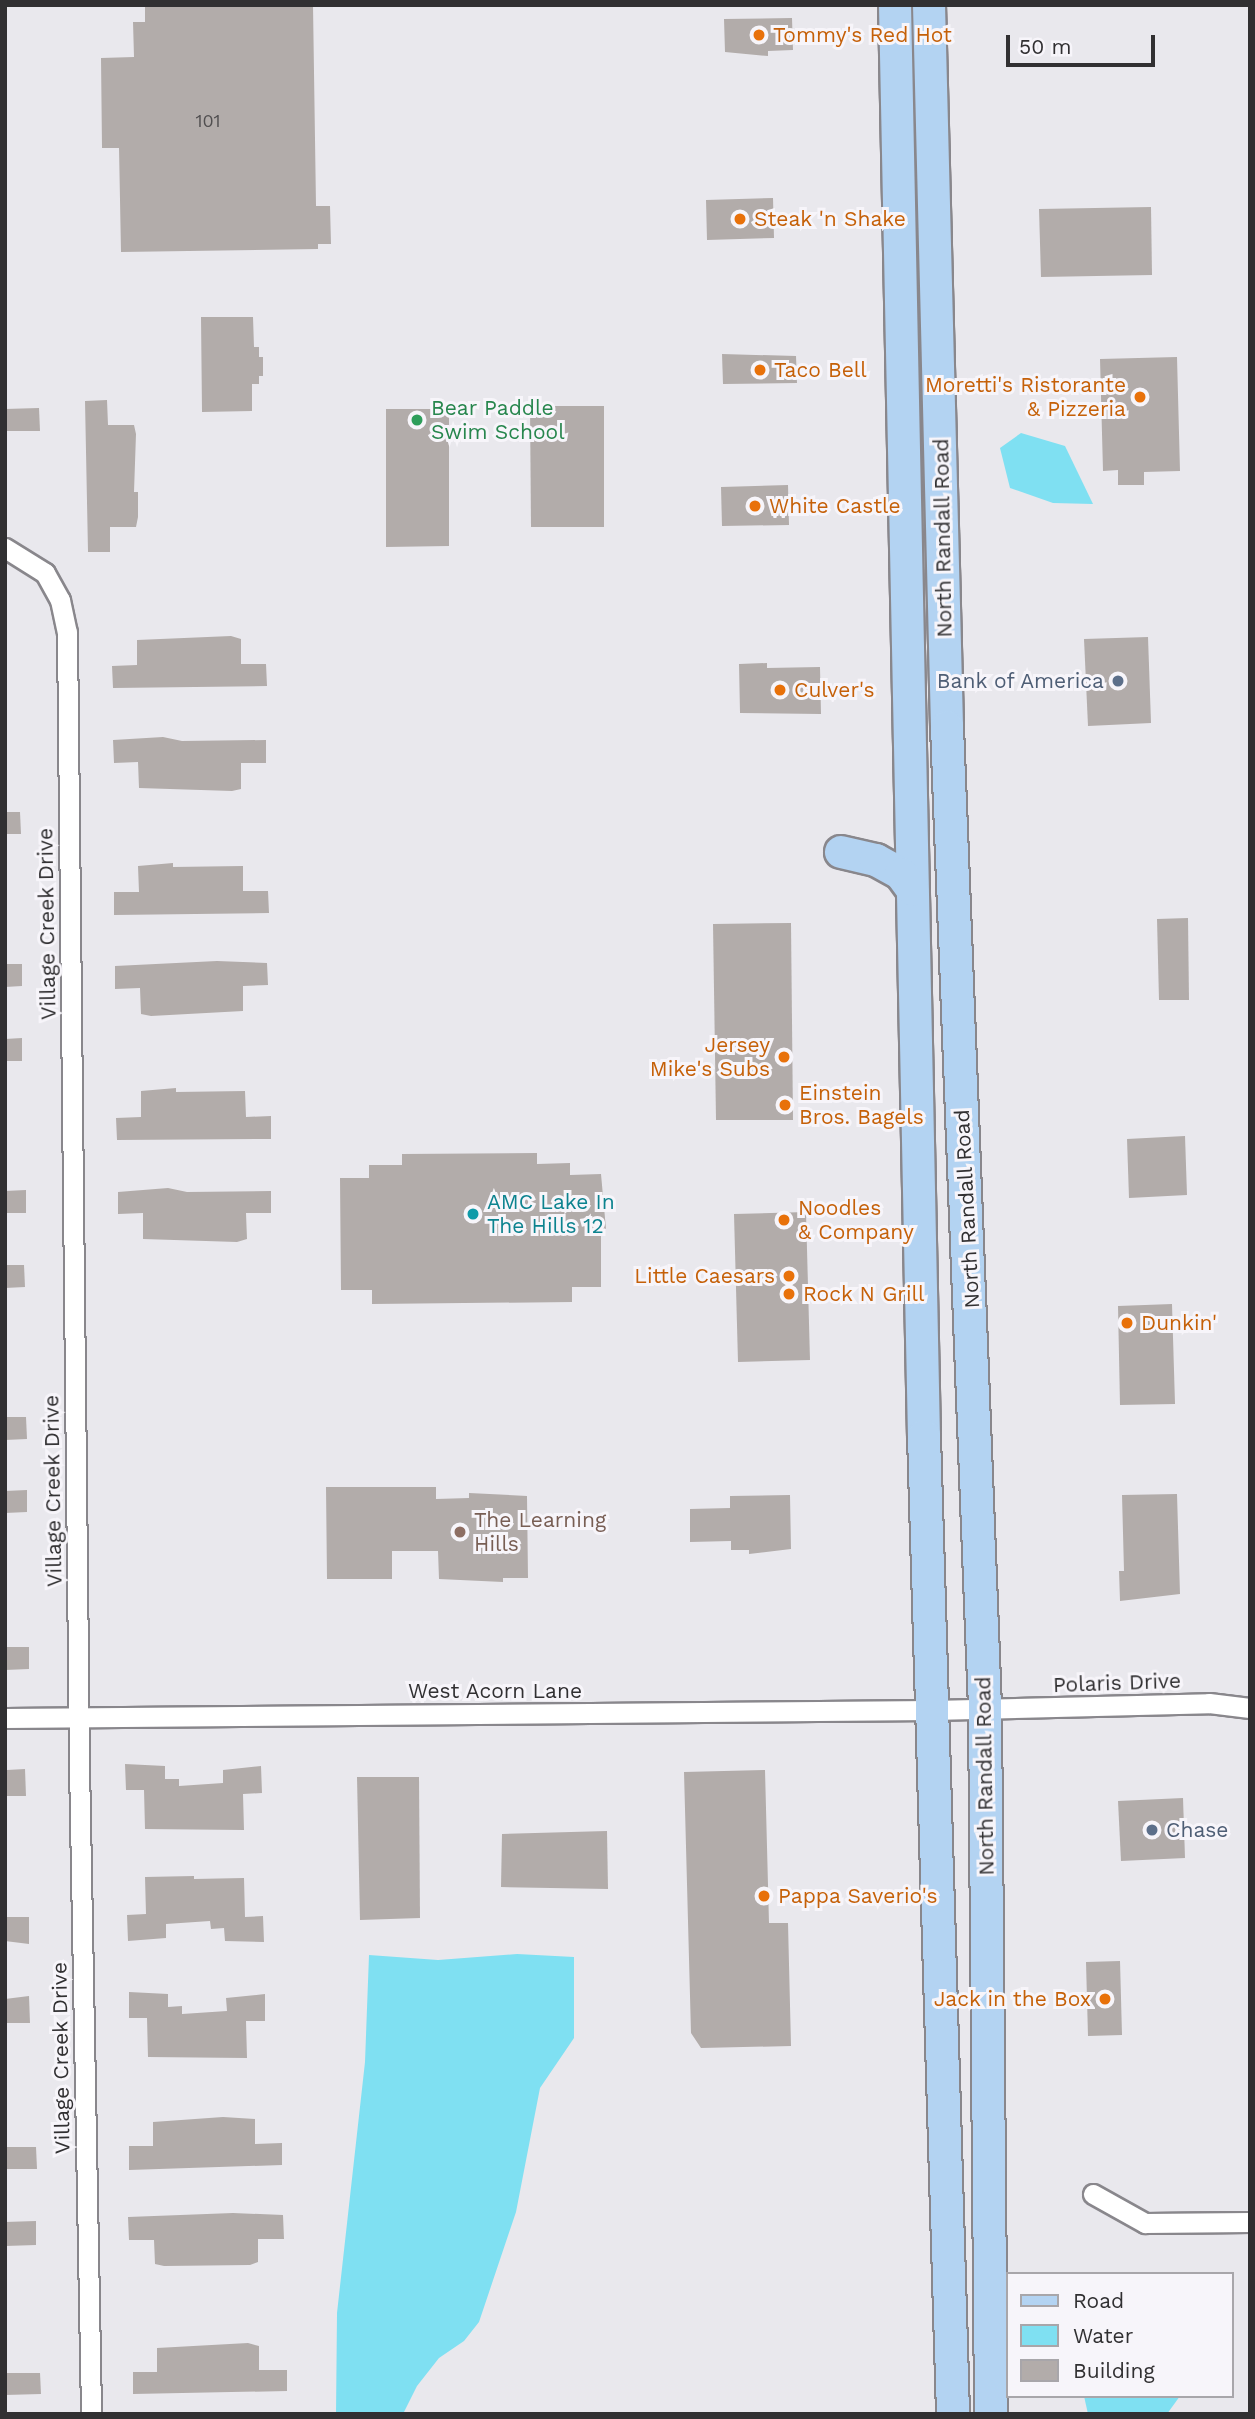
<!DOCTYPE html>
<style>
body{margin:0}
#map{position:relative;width:1255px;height:2419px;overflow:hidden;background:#e9e8ed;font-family:"Work Sans",sans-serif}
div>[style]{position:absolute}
.water>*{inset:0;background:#7fe0f2}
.building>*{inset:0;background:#b2acaa}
.roads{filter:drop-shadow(2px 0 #89878c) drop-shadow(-2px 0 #89878c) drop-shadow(0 2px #89878c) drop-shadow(0 -2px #89878c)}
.street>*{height:19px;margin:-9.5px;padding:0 9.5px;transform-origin:9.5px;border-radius:9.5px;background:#fff}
.primary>*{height:32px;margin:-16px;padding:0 16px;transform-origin:16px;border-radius:16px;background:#b3d3f2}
.dots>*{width:19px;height:19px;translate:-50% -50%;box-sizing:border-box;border:4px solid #f7f5fa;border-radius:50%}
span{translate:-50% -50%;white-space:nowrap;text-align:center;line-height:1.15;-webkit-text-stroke:6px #f7f5fa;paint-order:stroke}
.number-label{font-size:18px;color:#514f50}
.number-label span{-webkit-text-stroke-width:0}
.food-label{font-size:21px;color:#c56008}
.left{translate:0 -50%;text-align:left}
.right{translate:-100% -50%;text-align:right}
.leisure-label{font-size:21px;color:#27864d}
.street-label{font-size:21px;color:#313032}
.service-label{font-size:21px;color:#4e5e75}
.culture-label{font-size:21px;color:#0d838f}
.education-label{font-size:21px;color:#785e54}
.frame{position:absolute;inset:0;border:7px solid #313032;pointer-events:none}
.legend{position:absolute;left:1006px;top:2272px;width:228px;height:126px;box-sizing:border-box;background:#f7f5fa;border:2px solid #a8a6aa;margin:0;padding:9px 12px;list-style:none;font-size:21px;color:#313032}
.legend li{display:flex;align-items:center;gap:14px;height:35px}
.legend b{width:35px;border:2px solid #a8a6aa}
.scale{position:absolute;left:1006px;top:35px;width:149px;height:32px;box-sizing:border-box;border:4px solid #313032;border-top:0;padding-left:9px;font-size:21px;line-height:24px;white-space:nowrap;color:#313032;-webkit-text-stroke:5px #f7f5fa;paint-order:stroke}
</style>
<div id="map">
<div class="water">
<div style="clip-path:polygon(1021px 433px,1065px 446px,1093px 504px,1053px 503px,1010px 488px,1000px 448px)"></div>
<div style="clip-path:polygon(517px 1954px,574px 1957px,574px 2038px,540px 2088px,516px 2212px,479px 2322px,464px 2341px,439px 2358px,417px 2386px,403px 2414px,336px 2414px,337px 2313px,365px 2062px,369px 1955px,438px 1960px)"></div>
<div style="clip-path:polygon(1084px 2396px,1180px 2396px,1167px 2414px,1088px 2414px)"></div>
</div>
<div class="building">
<div style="clip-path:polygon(145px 5px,313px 5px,316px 206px,330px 206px,331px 244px,318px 244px,318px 249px,121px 252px,119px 148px,102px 148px,101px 58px,134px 57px,133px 22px,145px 22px)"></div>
<div style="clip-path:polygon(792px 18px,793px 50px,768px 51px,768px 56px,725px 52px,724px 19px)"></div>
<div style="clip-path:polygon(773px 198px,774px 238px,707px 240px,706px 200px)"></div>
<div style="clip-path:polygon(1151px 207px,1152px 275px,1041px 277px,1039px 209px)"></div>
<div style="clip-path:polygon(201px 317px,253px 317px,254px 347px,259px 347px,259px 357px,263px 357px,263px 376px,259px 376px,259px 384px,252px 384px,252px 411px,202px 412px)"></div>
<div style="clip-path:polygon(722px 354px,796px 356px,797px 383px,723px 384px)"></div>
<div style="clip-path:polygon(1177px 357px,1180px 471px,1144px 472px,1144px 485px,1118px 485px,1118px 470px,1103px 471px,1100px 359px)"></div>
<div style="clip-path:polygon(107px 400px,108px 425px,134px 425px,136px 434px,134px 492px,138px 492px,138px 517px,136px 527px,110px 527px,110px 552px,88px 552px,85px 401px)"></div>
<div style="clip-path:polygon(530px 406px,604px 406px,604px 527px,531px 527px)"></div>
<div style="clip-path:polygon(39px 408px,40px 431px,5px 431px,5px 409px)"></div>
<div style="clip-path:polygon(386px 409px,449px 409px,449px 546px,386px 547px)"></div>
<div style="clip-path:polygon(788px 485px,789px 525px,722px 526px,721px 487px)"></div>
<div style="clip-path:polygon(231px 636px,241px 639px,241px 664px,266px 664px,267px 686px,113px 688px,112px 666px,137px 665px,137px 640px)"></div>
<div style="clip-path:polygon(1148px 637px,1151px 723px,1088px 726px,1084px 639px)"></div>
<div style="clip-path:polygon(767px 663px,767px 668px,820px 667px,821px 714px,740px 713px,739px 664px)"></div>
<div style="clip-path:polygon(163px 737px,182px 741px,266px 740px,266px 763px,241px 763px,241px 789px,232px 791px,139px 788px,138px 762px,114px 763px,113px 740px)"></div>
<div style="clip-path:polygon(5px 812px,20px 812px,21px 834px,5px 834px)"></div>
<div style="clip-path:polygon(173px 863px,173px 867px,243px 866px,243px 891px,268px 891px,269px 913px,114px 915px,114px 892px,139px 892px,138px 866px)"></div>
<div style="clip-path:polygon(1188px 918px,1189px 1000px,1159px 1000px,1157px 919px)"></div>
<div style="clip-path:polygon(791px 923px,793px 1120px,716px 1120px,713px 924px)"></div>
<div style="clip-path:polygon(217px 961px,267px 963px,268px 985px,243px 986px,243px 1011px,151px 1016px,141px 1014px,140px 988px,115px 989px,115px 966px)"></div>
<div style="clip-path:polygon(5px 964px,22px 964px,22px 986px,5px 987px)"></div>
<div style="clip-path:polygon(22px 1038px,22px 1061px,5px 1061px,5px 1039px)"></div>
<div style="clip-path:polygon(176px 1088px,176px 1092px,245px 1091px,246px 1117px,271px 1116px,271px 1139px,117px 1140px,116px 1118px,141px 1117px,141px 1091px)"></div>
<div style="clip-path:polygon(1185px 1136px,1187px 1195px,1129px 1198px,1127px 1139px)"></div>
<div style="clip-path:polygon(537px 1153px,537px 1164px,570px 1163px,570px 1175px,601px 1174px,606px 1229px,601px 1229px,601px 1287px,572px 1287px,572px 1302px,372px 1304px,372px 1290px,341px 1290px,340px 1178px,369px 1178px,369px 1165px,402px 1165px,402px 1154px)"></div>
<div style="clip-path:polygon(168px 1188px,187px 1192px,271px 1191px,271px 1213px,246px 1213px,247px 1239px,237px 1242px,143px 1239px,143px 1213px,118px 1214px,118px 1192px)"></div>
<div style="clip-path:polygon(26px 1190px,26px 1213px,5px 1213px,5px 1191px)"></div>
<div style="clip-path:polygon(806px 1212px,810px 1360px,738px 1362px,734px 1214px)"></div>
<div style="clip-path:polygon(5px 1265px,24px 1265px,25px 1287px,5px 1288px)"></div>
<div style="clip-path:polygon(1172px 1304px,1175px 1404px,1120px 1405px,1118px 1306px)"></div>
<div style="clip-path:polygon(5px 1417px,26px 1417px,27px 1439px,5px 1440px)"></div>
<div style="clip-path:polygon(326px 1487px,436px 1487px,436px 1499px,469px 1498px,469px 1493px,527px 1496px,528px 1578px,503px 1578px,503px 1582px,439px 1579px,438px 1551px,392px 1551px,392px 1579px,327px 1579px)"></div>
<div style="clip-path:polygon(27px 1490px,27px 1512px,5px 1513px,5px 1491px)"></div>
<div style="clip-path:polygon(1177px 1494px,1180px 1594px,1120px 1601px,1119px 1571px,1124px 1571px,1122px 1495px)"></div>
<div style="clip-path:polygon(790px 1495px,791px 1549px,749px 1554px,749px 1550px,731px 1550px,731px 1541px,690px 1542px,690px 1509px,730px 1508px,730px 1496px)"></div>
<div style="clip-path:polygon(5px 1647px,29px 1647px,29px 1669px,5px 1670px)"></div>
<div style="clip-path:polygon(125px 1764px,165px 1766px,165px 1779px,179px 1779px,179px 1786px,223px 1783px,223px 1770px,261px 1766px,262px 1793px,243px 1794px,244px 1830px,145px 1829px,144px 1790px,126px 1790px)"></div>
<div style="clip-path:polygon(25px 1769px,26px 1796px,5px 1796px,7px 1770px)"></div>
<div style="clip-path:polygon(765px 1770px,769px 1923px,788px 1923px,791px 2046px,701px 2048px,691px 2033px,684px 1772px)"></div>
<div style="clip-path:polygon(357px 1777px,419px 1777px,420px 1918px,360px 1920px)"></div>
<div style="clip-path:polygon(1183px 1798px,1185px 1858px,1121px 1861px,1118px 1801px)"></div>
<div style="clip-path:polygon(607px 1831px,608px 1889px,501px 1887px,502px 1834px)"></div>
<div style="clip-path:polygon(194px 1876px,194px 1879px,244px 1878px,245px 1917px,263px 1916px,264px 1942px,225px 1941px,224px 1928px,211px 1929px,210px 1921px,166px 1924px,166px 1938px,128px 1941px,127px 1915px,146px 1914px,145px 1877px)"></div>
<div style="clip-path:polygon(5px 1917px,29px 1917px,29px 1944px,5px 1941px)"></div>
<div style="clip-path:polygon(1120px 1961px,1122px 2035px,1088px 2036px,1086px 1962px)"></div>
<div style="clip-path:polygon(129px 1992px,168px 1994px,168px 2007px,182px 2006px,182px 2014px,227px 2011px,226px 1998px,265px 1994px,265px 2021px,246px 2021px,247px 2058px,148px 2057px,147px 2018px,129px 2018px)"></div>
<div style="clip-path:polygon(29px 1996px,30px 2023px,5px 2023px,5px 1999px)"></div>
<div style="clip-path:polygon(223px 2117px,255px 2119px,255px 2144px,282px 2143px,282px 2165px,129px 2170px,129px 2146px,153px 2146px,153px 2122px)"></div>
<div style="clip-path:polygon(5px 2147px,36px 2147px,37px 2169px,5px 2169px)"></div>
<div style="clip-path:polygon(233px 2213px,283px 2215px,284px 2239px,258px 2239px,258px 2262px,250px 2265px,164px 2266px,155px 2264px,154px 2240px,129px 2240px,128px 2217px)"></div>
<div style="clip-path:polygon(36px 2221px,36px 2245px,5px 2246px,5px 2222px)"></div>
<div style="clip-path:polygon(248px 2343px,259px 2346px,259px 2370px,287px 2370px,287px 2391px,133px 2394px,133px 2372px,157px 2372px,157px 2348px)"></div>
<div style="clip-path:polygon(5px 2373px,40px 2373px,41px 2394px,5px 2395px)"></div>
</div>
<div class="roads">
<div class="street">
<div style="left:5px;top:548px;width:47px;rotate:32deg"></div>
<div style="left:45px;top:573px;width:31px;rotate:61deg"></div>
<div style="left:60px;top:600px;width:33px;rotate:78deg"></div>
<div style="left:67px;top:632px;width:1131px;rotate:89.39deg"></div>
<div style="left:79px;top:1763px;width:651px;rotate:88.94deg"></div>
<div style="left:5px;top:1718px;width:927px;rotate:-0.49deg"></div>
<div style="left:932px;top:1710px;width:277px;rotate:-1.4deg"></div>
<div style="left:1209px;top:1703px;width:41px;rotate:7deg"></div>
<div style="left:1093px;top:2194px;width:60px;rotate:29.1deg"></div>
<div style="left:1145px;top:2223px;width:105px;rotate:-0.5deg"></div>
</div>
<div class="primary">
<div style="left:895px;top:5px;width:1431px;rotate:88.84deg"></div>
<div style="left:924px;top:1436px;width:978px;rotate:88.3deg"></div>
<div style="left:929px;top:5px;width:722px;rotate:88.57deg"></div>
<div style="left:947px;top:727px;width:983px;rotate:87.78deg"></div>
<div style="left:985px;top:1709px;width:705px;rotate:89.51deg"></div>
<div style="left:841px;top:852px;width:36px;rotate:13deg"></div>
<div style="left:876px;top:860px;width:29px;rotate:29deg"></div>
<div style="left:901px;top:874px;width:19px;rotate:54deg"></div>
</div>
</div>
<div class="dots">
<div style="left:759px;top:35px;background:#e8710a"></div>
<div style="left:740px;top:219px;background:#e8710a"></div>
<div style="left:760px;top:370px;background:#e8710a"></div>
<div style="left:1140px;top:397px;background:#e8710a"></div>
<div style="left:417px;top:420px;background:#2e9e5b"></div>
<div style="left:755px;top:506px;background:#e8710a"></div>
<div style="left:1118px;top:681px;background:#5c6f8a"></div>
<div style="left:780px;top:690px;background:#e8710a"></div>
<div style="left:784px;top:1057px;background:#e8710a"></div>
<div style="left:785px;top:1105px;background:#e8710a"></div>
<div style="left:473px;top:1214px;background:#0f9aa8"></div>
<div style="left:784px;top:1220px;background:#e8710a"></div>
<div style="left:789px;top:1276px;background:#e8710a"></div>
<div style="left:789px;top:1294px;background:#e8710a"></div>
<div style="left:1127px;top:1323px;background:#e8710a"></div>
<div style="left:460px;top:1532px;background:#8d6e63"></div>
<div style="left:1152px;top:1830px;background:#5c6f8a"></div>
<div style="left:764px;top:1896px;background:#e8710a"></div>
<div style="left:1105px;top:1999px;background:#e8710a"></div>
</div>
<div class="number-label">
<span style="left:208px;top:121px">101</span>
</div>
<div class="food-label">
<span class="left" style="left:773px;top:35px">Tommy's Red Hot</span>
<span class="left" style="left:754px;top:219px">Steak 'n Shake</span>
<span class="left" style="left:774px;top:370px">Taco Bell</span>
<span class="right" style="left:1126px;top:397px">Moretti's Ristorante<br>&amp; Pizzeria</span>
<span class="left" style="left:769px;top:506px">White Castle</span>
<span class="left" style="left:794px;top:690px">Culver's</span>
<span class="right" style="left:770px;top:1057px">Jersey<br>Mike's Subs</span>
<span class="left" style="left:799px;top:1105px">Einstein<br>Bros. Bagels</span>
<span class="left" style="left:798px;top:1220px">Noodles<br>&amp; Company</span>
<span class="right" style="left:775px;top:1276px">Little Caesars</span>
<span class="left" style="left:803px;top:1294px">Rock N Grill</span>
<span class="left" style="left:1141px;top:1323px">Dunkin'</span>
<span class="left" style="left:778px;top:1896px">Pappa Saverio's</span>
<span class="right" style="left:1091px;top:1999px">Jack in the Box</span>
</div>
<div class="leisure-label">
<span class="left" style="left:431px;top:420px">Bear Paddle<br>Swim School</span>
</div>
<div class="street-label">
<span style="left:943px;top:538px;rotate:-91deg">North Randall Road</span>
<span style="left:47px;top:924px;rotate:-91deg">Village Creek Drive</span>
<span style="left:967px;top:1209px;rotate:-93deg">North Randall Road</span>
<span style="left:53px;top:1491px;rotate:-91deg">Village Creek Drive</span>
<span style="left:1117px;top:1683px;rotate:-2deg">Polaris Drive</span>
<span style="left:495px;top:1691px">West Acorn Lane</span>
<span style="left:985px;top:1776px;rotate:-91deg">North Randall Road</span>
<span style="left:61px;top:2058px;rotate:-91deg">Village Creek Drive</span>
</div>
<div class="service-label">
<span class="right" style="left:1104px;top:681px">Bank of America</span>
<span class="left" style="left:1166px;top:1830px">Chase</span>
</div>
<div class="culture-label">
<span class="left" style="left:487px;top:1214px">AMC Lake In<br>The Hills 12</span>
</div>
<div class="education-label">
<span class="left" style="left:474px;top:1532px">The Learning<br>Hills</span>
</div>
<div class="frame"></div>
<ul class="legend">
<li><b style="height:9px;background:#b3d3f2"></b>Road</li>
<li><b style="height:19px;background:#7fe0f2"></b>Water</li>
<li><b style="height:19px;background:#b2acaa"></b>Building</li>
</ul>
<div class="scale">50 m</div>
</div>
